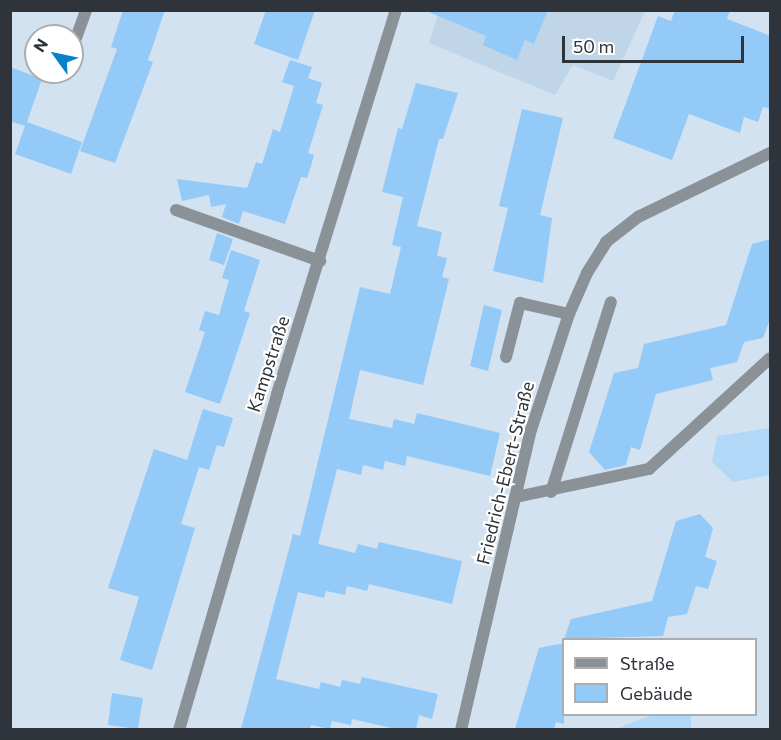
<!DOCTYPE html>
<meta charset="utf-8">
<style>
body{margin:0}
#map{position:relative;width:781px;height:740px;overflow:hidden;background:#d3e2f0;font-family:Commissioner,sans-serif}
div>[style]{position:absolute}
.built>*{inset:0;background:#c1d5e8}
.green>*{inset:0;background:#b2d8f8}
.building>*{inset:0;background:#93caf7}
.service>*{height:12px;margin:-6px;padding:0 6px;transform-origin:6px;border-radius:6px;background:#8b9297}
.minor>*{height:12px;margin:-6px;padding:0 6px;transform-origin:6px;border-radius:6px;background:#8b9297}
span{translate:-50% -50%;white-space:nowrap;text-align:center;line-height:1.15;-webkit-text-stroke:4.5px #fff;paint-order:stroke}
.street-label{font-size:18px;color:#2e3439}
.frame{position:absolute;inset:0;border:12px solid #2e3439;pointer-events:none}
.legend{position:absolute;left:562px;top:638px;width:195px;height:78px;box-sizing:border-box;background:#fff;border:2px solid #abaeb0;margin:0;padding:8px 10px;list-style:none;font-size:18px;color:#2e3439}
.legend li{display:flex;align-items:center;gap:12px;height:30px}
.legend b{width:30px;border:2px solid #abaeb0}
.north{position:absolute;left:24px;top:24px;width:60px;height:60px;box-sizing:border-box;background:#fff;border:2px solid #abaeb0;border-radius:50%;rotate:303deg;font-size:16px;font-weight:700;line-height:24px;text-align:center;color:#2e3439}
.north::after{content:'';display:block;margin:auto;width:21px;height:27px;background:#0482ca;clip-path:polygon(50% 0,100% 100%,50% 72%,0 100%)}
.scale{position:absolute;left:562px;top:36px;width:182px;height:27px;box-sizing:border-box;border:3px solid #2e3439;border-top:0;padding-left:8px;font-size:18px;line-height:21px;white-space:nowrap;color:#2e3439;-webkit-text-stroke:4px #fff;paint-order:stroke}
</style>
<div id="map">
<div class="built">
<div style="clip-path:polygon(439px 11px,645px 11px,613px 81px,573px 65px,555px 95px,429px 43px)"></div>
</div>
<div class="green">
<div style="clip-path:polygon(770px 428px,770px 475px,733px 482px,712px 462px,717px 436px)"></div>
<div style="clip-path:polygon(652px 715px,691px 715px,691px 729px,616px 729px)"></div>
</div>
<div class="building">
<div style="clip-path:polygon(123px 10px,165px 10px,148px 60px,153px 62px,115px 163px,80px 151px,117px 49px,111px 47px)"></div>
<div style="clip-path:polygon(266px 10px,315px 10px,298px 60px,254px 44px)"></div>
<div style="clip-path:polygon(424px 10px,548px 10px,534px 44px,525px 40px,517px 60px,483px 45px,486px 36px)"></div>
<div style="clip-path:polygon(675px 10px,730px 10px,727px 19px,771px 36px,771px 109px,763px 107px,758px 122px,744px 117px,740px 133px,689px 114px,672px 160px,613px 138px,658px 16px,671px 21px)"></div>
<div style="clip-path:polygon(290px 60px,312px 67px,308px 78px,322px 83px,316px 103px,323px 105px,308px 153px,314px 155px,311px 166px,307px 178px,301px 177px,285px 224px,243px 211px,239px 224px,222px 217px,226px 204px,211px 207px,209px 195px,182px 201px,177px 179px,247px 188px,256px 162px,262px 164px,273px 129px,280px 132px,294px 86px,282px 82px)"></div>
<div style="clip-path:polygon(10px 67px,42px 79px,27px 122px,82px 142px,71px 174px,15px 154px,25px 126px,10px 121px)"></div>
<div style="clip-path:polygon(416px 83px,458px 93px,443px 139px,439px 139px,417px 226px,442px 232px,437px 256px,447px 258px,442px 277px,449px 279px,423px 385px,360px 370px,349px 419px,392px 428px,394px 419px,414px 424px,417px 413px,500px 433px,490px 476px,407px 456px,405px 466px,385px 461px,383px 470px,363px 465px,361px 475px,337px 469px,318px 544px,355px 553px,358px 544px,377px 549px,379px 542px,462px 561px,452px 604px,369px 584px,367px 591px,347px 586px,345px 595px,326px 591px,324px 598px,298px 592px,276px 679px,319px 689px,321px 682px,340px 687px,342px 680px,360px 684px,362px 677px,438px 694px,432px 719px,419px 715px,416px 729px,396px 729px,352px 719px,351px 725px,332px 721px,330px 729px,311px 725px,310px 729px,241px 729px,293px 534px,300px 536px,360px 287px,390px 294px,401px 247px,392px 245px,403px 197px,382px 192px,398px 128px,402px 129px)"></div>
<div style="clip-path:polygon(522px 109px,563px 118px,540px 215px,552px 218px,543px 283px,493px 271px,508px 208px,499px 206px)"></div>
<div style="clip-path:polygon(217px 233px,233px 239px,224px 265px,209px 260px)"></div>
<div style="clip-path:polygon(771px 239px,771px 316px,763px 338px,744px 342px,737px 362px,710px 368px,713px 380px,656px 394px,640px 450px,631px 447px,626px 465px,605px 470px,589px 452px,614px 373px,638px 368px,644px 344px,726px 325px,752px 244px)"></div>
<div style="clip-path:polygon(231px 250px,260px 260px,244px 311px,250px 313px,220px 404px,185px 392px,205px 332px,199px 330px,205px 311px,219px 315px,229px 280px,222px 278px)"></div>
<div style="clip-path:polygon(484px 305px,502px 310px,488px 371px,470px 366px)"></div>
<div style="clip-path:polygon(203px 409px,233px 418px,224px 447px,217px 445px,209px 470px,199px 467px,181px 524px,195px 528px,152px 670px,120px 660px,139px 597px,108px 588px,154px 449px,187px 460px)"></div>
<div style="clip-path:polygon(700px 514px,713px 528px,705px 557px,717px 561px,708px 589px,696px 586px,687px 614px,668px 617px,663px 636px,564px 639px,571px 619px,652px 601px,676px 521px)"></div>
<div style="clip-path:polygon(564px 643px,564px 724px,556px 722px,554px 729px,515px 729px,539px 648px)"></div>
<div style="clip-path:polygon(112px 693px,143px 698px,138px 729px,108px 725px)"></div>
</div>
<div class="service">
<div style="left:176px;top:210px;width:153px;rotate:19.5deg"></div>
<div style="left:506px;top:357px;width:56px;rotate:-75.5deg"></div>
<div style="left:520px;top:303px;width:50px;rotate:12.7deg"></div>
<div style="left:551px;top:492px;width:199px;rotate:-72.5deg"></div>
<div style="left:516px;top:497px;width:136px;rotate:-11.9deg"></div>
<div style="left:649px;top:469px;width:164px;rotate:-42.5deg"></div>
</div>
<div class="minor">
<div style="left:76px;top:38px;width:30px;rotate:-70deg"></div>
<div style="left:179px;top:730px;width:350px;rotate:-73.7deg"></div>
<div style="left:277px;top:394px;width:402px;rotate:-72.8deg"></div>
<div style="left:461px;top:730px;width:308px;rotate:-76.9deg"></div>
<div style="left:531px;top:430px;width:122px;rotate:-71.9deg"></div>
<div style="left:569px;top:314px;width:45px;rotate:-66.3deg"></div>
<div style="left:587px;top:273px;width:36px;rotate:-58deg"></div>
<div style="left:606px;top:242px;width:41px;rotate:-38deg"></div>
<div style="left:638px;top:217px;width:147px;rotate:-25.9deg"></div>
</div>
<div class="street-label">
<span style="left:268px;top:364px;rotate:-72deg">Kampstraße</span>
<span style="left:505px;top:473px;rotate:-76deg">Friedrich-Ebert-Straße</span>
</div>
<div class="frame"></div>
<ul class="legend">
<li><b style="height:8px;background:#8b9297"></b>Straße</li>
<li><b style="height:16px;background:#93caf7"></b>Gebäude</li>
</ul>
<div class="north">N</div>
<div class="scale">50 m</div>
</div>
